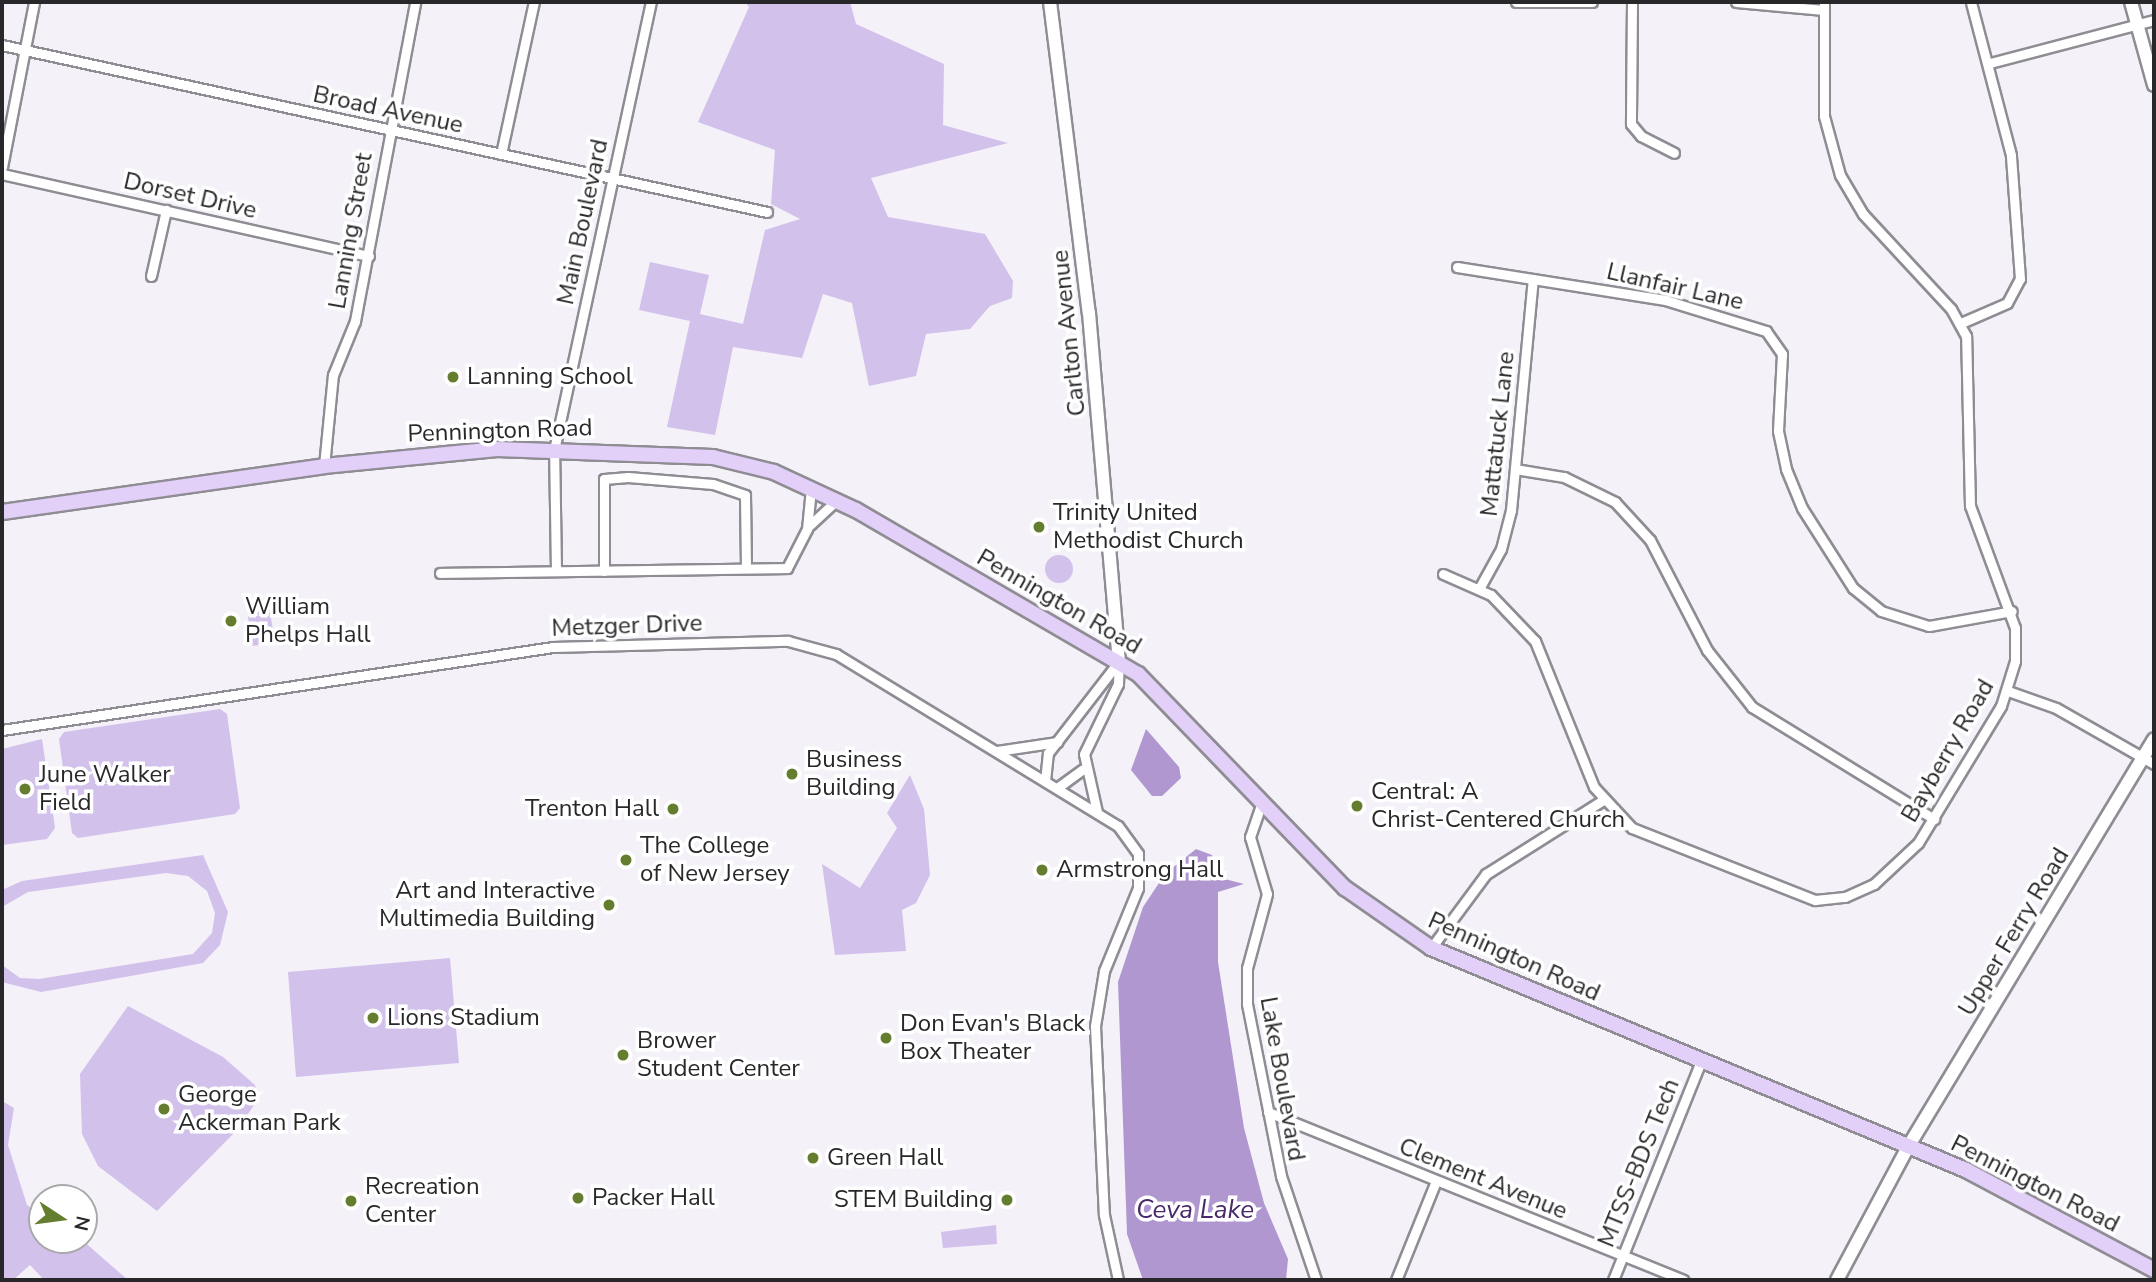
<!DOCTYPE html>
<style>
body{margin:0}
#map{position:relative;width:2156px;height:1282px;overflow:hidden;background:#f4f1f9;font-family:"Nunito Sans",sans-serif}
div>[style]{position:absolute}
.green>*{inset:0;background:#d2c1eb}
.round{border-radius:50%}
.water>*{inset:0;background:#b097d0}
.roads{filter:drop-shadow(2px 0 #8f8c93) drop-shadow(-2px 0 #8f8c93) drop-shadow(0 2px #8f8c93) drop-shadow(0 -2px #8f8c93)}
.minor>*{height:9px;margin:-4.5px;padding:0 4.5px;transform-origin:4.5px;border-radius:4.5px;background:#fff}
.tertiary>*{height:12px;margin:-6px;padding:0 6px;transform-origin:6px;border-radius:6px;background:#fff}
.secondary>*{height:12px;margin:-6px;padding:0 6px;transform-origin:6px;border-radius:6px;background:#fff}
.primary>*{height:14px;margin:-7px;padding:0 7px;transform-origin:7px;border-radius:7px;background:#e2d0f9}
.dots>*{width:19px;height:19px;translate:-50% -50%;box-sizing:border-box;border:4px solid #fff;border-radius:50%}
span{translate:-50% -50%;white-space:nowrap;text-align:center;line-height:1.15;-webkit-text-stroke:7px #fff;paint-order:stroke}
.street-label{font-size:24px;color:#28272a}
.poi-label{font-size:24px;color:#28272a}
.left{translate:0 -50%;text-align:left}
.right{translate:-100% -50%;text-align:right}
.water-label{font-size:26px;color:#49286b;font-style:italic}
.frame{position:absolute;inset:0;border:4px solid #28272a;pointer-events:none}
.north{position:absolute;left:28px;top:1184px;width:70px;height:70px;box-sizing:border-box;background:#fff;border:2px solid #a9a9aa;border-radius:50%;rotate:103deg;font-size:19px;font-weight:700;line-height:28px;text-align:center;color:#28272a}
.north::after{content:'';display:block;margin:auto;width:24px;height:32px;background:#657d2f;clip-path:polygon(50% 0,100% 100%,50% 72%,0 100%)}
</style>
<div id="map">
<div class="green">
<div style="clip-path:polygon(745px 2px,850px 2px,856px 24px,944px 64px,943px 125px,1008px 143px,871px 178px,888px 217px,985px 234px,1013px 281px,1012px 298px,990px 306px,970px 329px,926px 334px,916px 376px,869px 386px,852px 303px,823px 294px,802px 358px,733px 347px,715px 435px,667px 427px,690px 321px,639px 310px,650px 262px,709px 275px,700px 314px,743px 324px,765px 230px,800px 219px,771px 204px,775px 150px,698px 122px,749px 7px)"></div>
<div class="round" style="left:1045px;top:555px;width:28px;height:28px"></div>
<div style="clip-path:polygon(269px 606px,275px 643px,252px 646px,247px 609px)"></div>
<div style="clip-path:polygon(220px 709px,227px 714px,240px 808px,235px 814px,78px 838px,72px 833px,59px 739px,64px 732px)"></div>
<div style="clip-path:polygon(42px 739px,55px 828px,47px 839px,2px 845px,2px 749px)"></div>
<div style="clip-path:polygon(910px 775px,924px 809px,930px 875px,916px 903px,902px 910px,906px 951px,835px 955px,822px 864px,860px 888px,897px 828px,887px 813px)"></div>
<div style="clip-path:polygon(203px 855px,228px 912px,220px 945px,203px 963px,41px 992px,2px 982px,2px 965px,20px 978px,39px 979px,193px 954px,212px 933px,215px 913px,207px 891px,188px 876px,166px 873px,28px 892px,2px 907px,2px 890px,22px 881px)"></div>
<div style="clip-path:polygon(450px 958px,459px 1063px,296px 1077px,288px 972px)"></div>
<div style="clip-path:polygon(128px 1006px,223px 1057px,255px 1085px,258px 1099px,238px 1129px,157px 1211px,98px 1166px,82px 1134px,80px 1074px)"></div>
<div style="clip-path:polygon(2px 1101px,14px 1108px,8px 1145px,27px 1205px,42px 1215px,42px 1240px,82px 1240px,128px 1280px,44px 1280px,30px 1265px,13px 1280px,2px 1280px)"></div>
<div style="clip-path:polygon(996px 1225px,997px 1244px,943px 1248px,941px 1232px)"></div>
</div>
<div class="water">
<div style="clip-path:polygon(1146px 729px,1179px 767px,1181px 778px,1162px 796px,1152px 796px,1131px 770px)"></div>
<div style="clip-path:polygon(1196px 849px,1212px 855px,1217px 877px,1244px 884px,1218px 892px,1218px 962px,1244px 1128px,1264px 1203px,1288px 1259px,1286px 1280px,1143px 1280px,1127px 1234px,1118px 982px,1143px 907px,1165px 874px)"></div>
</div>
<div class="roads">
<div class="minor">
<div style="left:1516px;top:2px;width:76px"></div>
<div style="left:1632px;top:2px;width:122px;rotate:90.5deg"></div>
<div style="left:1631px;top:124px;width:16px;rotate:50deg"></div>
<div style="left:1641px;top:136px;width:37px;rotate:27deg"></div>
<div style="left:1736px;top:2px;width:88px;rotate:5.2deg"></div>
<div style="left:2px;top:45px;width:783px;rotate:12.31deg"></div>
<div style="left:1990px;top:63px;width:170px;rotate:-14.7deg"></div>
<div style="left:501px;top:154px;width:156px;rotate:-77.8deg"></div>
<div style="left:2px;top:167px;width:168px;rotate:-79deg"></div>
<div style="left:2px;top:174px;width:376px;rotate:12.6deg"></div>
<div style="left:1457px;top:267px;width:211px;rotate:9deg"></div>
<div style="left:1665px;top:300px;width:106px;rotate:17.1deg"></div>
<div style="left:1766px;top:331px;width:28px;rotate:55deg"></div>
<div style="left:1782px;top:354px;width:77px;rotate:93deg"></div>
<div style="left:1778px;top:431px;width:39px;rotate:78deg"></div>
<div style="left:1786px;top:469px;width:42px;rotate:67.7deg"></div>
<div style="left:1802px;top:508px;width:95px;rotate:57.5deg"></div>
<div style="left:1853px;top:588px;width:36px;rotate:39deg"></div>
<div style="left:1881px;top:611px;width:50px;rotate:17.4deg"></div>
<div style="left:1929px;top:626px;width:84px;rotate:-10.2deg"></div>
<div style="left:151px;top:276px;width:68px;rotate:-77.2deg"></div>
<div style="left:1961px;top:323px;width:50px;rotate:-23.5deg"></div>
<div style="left:2007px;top:303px;width:27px;rotate:-62deg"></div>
<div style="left:2020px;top:279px;width:124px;rotate:-94.2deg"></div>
<div style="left:2011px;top:155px;width:158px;rotate:-104.7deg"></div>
<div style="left:324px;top:466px;width:91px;rotate:-84.4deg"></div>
<div style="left:333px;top:375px;width:58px;rotate:-67.8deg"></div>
<div style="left:355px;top:321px;width:325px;rotate:-79.3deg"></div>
<div style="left:1515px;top:469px;width:50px;rotate:9.3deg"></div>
<div style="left:1564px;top:477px;width:57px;rotate:26.1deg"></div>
<div style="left:1615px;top:502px;width:52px;rotate:47.4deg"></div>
<div style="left:1650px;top:540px;width:124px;rotate:62.6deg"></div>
<div style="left:1707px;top:650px;width:73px;rotate:51.7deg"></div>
<div style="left:1752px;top:707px;width:214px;rotate:31.6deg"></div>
<div style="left:810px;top:525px;width:37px;rotate:-43deg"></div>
<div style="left:556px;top:571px;width:121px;rotate:-90.9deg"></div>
<div style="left:554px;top:450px;width:458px;rotate:-77.8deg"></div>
<div style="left:604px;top:571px;width:92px;rotate:-90deg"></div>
<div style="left:604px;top:479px;width:24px;rotate:-5deg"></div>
<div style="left:628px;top:477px;width:85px;rotate:4.7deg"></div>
<div style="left:713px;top:484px;width:34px;rotate:19deg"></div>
<div style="left:745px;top:495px;width:73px;rotate:89.2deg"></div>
<div style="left:440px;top:573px;width:347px;rotate:-0.8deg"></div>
<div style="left:787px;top:568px;width:44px;rotate:-62.9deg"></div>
<div style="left:807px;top:529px;width:41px;rotate:-84.4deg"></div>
<div style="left:1443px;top:574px;width:52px;rotate:23.6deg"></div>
<div style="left:1491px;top:595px;width:64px;rotate:46.3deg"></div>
<div style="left:1535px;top:641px;width:157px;rotate:68deg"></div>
<div style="left:1594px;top:787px;width:56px;rotate:47.2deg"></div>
<div style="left:1632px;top:828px;width:197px;rotate:21.5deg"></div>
<div style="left:1815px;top:900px;width:30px;rotate:-6deg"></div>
<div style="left:1845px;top:897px;width:32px;rotate:-24deg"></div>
<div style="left:1874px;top:884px;width:60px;rotate:-43deg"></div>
<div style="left:1918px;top:843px;width:160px;rotate:-58.8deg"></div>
<div style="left:2001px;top:706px;width:47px;rotate:-72.7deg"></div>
<div style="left:2015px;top:661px;width:33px;rotate:-90deg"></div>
<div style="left:2015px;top:628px;width:130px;rotate:-110.2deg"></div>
<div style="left:1970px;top:506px;width:170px;rotate:-91.3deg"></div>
<div style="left:1966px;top:336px;width:31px;rotate:-119deg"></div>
<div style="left:1951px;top:309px;width:129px;rotate:-132.8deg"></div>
<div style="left:1863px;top:214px;width:45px;rotate:-120.5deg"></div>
<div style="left:1840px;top:175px;width:61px;rotate:-105.2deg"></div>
<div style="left:1824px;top:116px;width:114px;rotate:-90deg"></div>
<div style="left:1480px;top:587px;width:43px;rotate:-61.1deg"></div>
<div style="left:1501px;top:549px;width:40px;rotate:-75.6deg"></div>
<div style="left:1511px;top:510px;width:232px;rotate:-84.6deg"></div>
<div style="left:2008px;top:691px;width:51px;rotate:19.5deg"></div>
<div style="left:2056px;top:708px;width:113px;rotate:29.7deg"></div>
<div style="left:2px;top:730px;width:557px;rotate:-8.57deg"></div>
<div style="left:553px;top:647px;width:235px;rotate:-1.5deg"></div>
<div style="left:788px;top:641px;width:50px;rotate:15.2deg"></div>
<div style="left:836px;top:654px;width:330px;rotate:31.4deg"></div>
<div style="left:1118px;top:826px;width:34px;rotate:54deg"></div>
<div style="left:1138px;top:854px;width:34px;rotate:90deg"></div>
<div style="left:1138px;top:888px;width:90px;rotate:112.3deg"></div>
<div style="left:1104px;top:971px;width:56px;rotate:99.3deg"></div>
<div style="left:1095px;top:1026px;width:189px;rotate:87.3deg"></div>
<div style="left:1104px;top:1215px;width:66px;rotate:77.8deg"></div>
<div style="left:997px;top:751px;width:61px;rotate:-8.5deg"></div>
<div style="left:1045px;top:781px;width:28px;rotate:-84deg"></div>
<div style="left:1048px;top:753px;width:116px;rotate:-52.3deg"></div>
<div style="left:1057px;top:788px;width:32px;rotate:-36deg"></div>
<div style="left:1261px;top:805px;width:34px;rotate:109deg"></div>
<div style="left:1250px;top:837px;width:59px;rotate:73.4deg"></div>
<div style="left:1267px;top:894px;width:77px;rotate:105.1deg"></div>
<div style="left:1247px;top:968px;width:36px;rotate:90deg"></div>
<div style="left:1247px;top:1004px;width:175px;rotate:78.8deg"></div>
<div style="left:1281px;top:1176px;width:110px;rotate:71.4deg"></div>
<div style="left:1097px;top:812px;width:59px;rotate:-102.6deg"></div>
<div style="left:1084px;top:754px;width:78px;rotate:-64.1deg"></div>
<div style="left:1118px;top:684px;width:23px;rotate:-88deg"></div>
<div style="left:1431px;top:948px;width:92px;rotate:-53.4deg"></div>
<div style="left:1486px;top:874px;width:138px;rotate:-32.3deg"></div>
<div style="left:1268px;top:1112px;width:448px;rotate:22deg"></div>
<div style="left:1396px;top:1280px;width:107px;rotate:-68deg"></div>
<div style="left:1613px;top:1280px;width:236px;rotate:-68.1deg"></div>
</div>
<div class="tertiary">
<div style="left:1050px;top:2px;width:313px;rotate:82.9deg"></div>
<div style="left:1089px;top:313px;width:349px;rotate:85.1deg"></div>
</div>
<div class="secondary">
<div style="left:2131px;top:2px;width:86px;rotate:74.5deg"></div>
<div style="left:1837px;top:1280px;width:151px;rotate:-61.9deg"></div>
<div style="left:1908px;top:1147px;width:476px;rotate:-58.9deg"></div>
</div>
<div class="primary">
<div style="left:2px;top:512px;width:325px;rotate:-8.1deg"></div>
<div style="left:324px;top:466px;width:174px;rotate:-5.6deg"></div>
<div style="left:497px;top:449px;width:216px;rotate:2.1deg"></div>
<div style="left:713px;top:457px;width:63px;rotate:13.8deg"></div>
<div style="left:774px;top:472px;width:90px;rotate:24.9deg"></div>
<div style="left:856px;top:510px;width:326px;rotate:30.2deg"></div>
<div style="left:1138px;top:674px;width:298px;rotate:46deg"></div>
<div style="left:1345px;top:888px;width:105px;rotate:34.9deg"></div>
<div style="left:1431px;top:948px;width:579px;rotate:22.54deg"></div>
<div style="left:1966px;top:1170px;width:213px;rotate:28deg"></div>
</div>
</div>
<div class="dots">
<div style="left:453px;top:377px;background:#657d2f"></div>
<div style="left:1039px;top:527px;background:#657d2f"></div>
<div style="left:231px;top:621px;background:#657d2f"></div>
<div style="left:792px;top:774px;background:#657d2f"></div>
<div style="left:25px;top:789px;background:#657d2f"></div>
<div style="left:1357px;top:806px;background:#657d2f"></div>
<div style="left:673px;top:809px;background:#657d2f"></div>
<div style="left:626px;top:860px;background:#657d2f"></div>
<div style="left:1042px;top:870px;background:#657d2f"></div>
<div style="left:609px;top:905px;background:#657d2f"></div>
<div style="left:373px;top:1018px;background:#657d2f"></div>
<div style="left:886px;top:1038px;background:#657d2f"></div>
<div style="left:623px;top:1055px;background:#657d2f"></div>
<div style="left:164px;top:1109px;background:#657d2f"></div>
<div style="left:813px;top:1158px;background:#657d2f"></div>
<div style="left:578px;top:1198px;background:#657d2f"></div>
<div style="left:1007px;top:1200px;background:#657d2f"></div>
<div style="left:351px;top:1201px;background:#657d2f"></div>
</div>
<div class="street-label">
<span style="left:388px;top:110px;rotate:12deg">Broad Avenue</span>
<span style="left:190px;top:196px;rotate:13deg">Dorset Drive</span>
<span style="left:583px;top:222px;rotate:-78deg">Main Boulevard</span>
<span style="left:351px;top:231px;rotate:-80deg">Lanning Street</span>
<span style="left:1675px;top:287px;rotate:13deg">Llanfair Lane</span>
<span style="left:1069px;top:333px;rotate:-96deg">Carlton Avenue</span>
<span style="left:500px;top:431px;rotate:-2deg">Pennington Road</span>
<span style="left:1498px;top:434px;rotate:-84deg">Mattatuck Lane</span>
<span style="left:1059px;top:602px;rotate:30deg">Pennington Road</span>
<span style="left:627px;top:626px;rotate:-2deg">Metzger Drive</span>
<span style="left:1948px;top:751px;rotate:-60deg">Bayberry Road</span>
<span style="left:2014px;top:932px;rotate:-59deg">Upper Ferry Road</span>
<span style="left:1514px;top:957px;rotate:24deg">Pennington Road</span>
<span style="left:1282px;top:1079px;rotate:80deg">Lake Boulevard</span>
<span style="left:1639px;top:1163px;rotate:-68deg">MTSS-BDS Tech</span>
<span style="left:1483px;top:1179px;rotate:22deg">Clement Avenue</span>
<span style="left:2035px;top:1184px;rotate:27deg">Pennington Road</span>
</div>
<div class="poi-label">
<span class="left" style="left:467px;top:377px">Lanning School</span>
<span class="left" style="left:1053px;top:527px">Trinity United<br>Methodist Church</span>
<span class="left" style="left:245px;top:621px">William<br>Phelps Hall</span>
<span class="left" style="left:806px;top:774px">Business<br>Building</span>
<span class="left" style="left:39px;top:789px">June Walker<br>Field</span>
<span class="left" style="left:1371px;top:806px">Central: A<br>Christ-Centered Church</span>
<span class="right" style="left:659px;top:809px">Trenton Hall</span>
<span class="left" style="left:640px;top:860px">The College<br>of New Jersey</span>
<span class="left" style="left:1056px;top:870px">Armstrong Hall</span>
<span class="right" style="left:595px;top:905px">Art and Interactive<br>Multimedia Building</span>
<span class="left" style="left:387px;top:1018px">Lions Stadium</span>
<span class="left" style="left:900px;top:1038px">Don Evan's Black<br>Box Theater</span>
<span class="left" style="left:637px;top:1055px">Brower<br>Student Center</span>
<span class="left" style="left:178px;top:1109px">George<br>Ackerman Park</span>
<span class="left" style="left:827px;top:1158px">Green Hall</span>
<span class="left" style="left:365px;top:1201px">Recreation<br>Center</span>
<span class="left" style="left:592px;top:1198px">Packer Hall</span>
<span class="right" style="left:993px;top:1200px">STEM Building</span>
</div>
<div class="water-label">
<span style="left:1195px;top:1210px">Ceva Lake</span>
</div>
<div class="frame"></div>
<div class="north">N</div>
</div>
